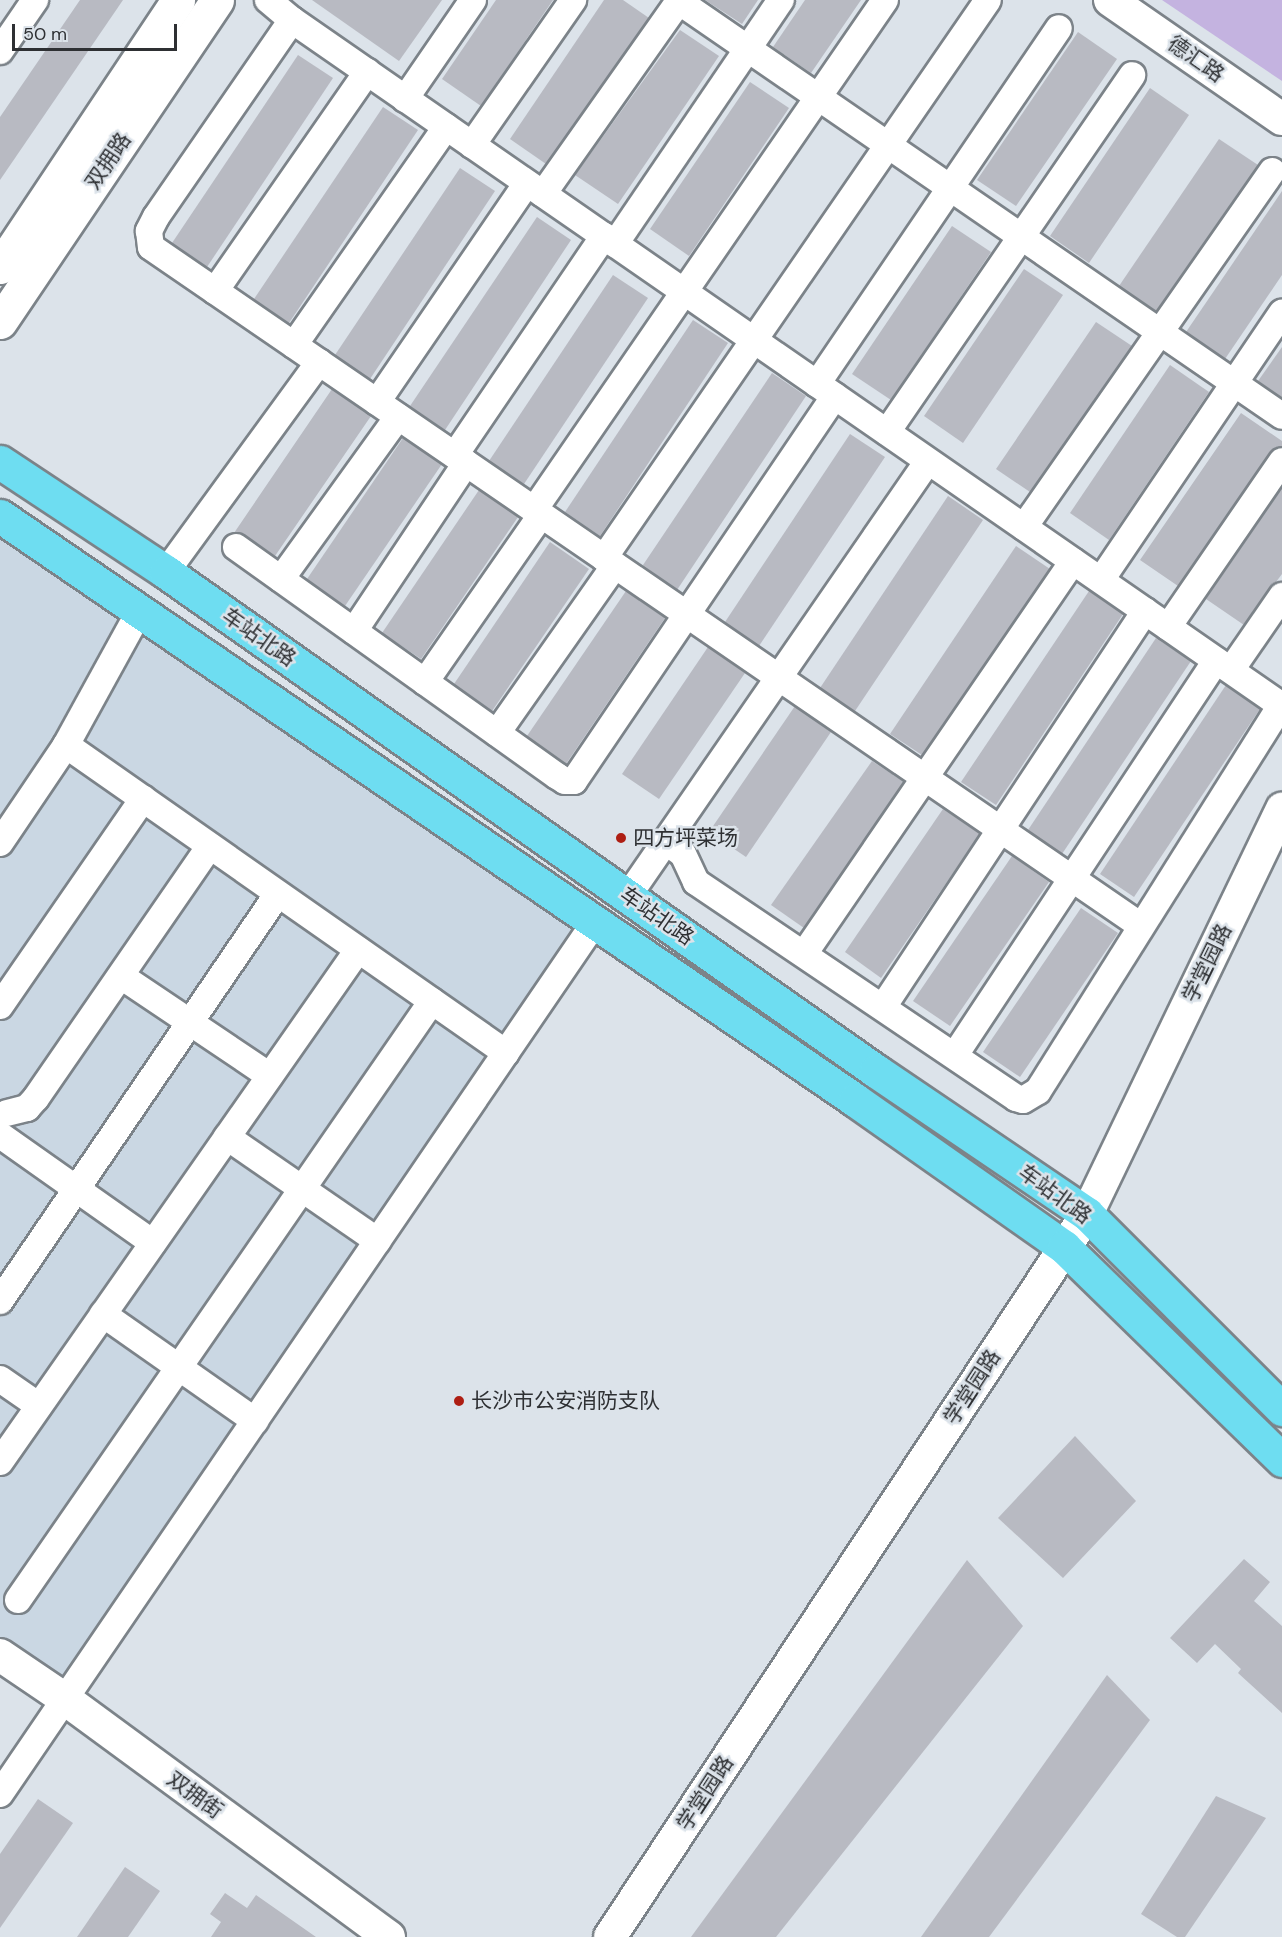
<!DOCTYPE html>
<meta charset="utf-8">
<style>
body{margin:0}
#map{position:relative;width:1282px;height:1937px;overflow:hidden;background:#dce3ea;font-family:"DM Sans","Noto Sans SC",sans-serif}
div>[style]{position:absolute}
.built>*{inset:0;background:#cad7e3}
.green>*{inset:0;background:#c4b3e0}
.building>*{inset:0;background:#b8bac2}
.roads{filter:drop-shadow(2px 0 #7c8389) drop-shadow(-2px 0 #7c8389) drop-shadow(0 2px #7c8389) drop-shadow(0 -2px #7c8389)}
.minor>*{height:26px;margin:-13px;padding:0 13px;transform-origin:13px;border-radius:13px;background:#fff}
.tertiary>*{height:32px;margin:-16px;padding:0 16px;transform-origin:16px;border-radius:16px;background:#fff}
.secondary>*{height:33px;margin:-16.5px;padding:0 16.5px;transform-origin:16.5px;border-radius:16.5px;background:#fff}
.primary>*{height:33px;margin:-16.5px;padding:0 16.5px;transform-origin:16.5px;border-radius:16.5px;background:#6eddf1}
.dots>*{width:16px;height:16px;translate:-50% -50%;box-sizing:border-box;border:3px solid #dce3ea;border-radius:50%}
span{translate:-50% -50%;white-space:nowrap;text-align:center;line-height:1.15;-webkit-text-stroke:5px #dce3ea;paint-order:stroke}
.street-label{font-size:21px;color:#2e3033}
.poi-label{font-size:21px;color:#2e3033}
.left{translate:0 -50%;text-align:left}
.scale{position:absolute;left:12px;top:24px;width:165px;height:27px;box-sizing:border-box;border:3px solid #2e3033;border-top:0;padding-left:8px;font-size:18px;line-height:21px;white-space:nowrap;color:#2e3033;-webkit-text-stroke:4px #dce3ea;paint-order:stroke}
</style>
<div id="map">
<div class="built">
<div style="clip-path:polygon(0 515px,595px 922px,65px 1699px,0 1655px)"></div>
</div>
<div class="green">
<div style="clip-path:polygon(1162px 0,1282px 0,1282px 81px)"></div>
</div>
<div class="building">
<div style="clip-path:polygon(80px 0,123px 0,0 180px,0 117px)"></div>
<div style="clip-path:polygon(312px 0,442px 0,399px 61px)"></div>
<div style="clip-path:polygon(496px 0,553px 0,481px 106px,442px 79px)"></div>
<div style="clip-path:polygon(604px 0,623px 0,649px 18px,546px 164px,510px 139px)"></div>
<div style="clip-path:polygon(705px 0,758px 0,742px 24px)"></div>
<div style="clip-path:polygon(805px 0,861px 0,811px 73px,773px 47px)"></div>
<div style="clip-path:polygon(680px 30px,719px 56px,618px 204px,575px 175px)"></div>
<div style="clip-path:polygon(1078px 32px,1117px 59px,1016px 206px,977px 180px)"></div>
<div style="clip-path:polygon(298px 55px,333px 78px,207px 267px,172px 243px)"></div>
<div style="clip-path:polygon(750px 82px,789px 108px,689px 256px,650px 229px)"></div>
<div style="clip-path:polygon(1150px 88px,1189px 115px,1089px 263px,1050px 236px)"></div>
<div style="clip-path:polygon(383px 107px,418px 130px,289px 323px,254px 299px)"></div>
<div style="clip-path:polygon(1219px 139px,1258px 165px,1156px 311px,1119px 286px)"></div>
<div style="clip-path:polygon(460px 168px,495px 191px,370px 379px,335px 355px)"></div>
<div style="clip-path:polygon(1282px 191px,1282px 275px,1225px 359px,1186px 332px)"></div>
<div style="clip-path:polygon(537px 217px,571px 240px,445px 430px,410px 406px)"></div>
<div style="clip-path:polygon(952px 226px,991px 252px,891px 400px,852px 374px)"></div>
<div style="clip-path:polygon(1024px 269px,1063px 295px,963px 443px,924px 416px)"></div>
<div style="clip-path:polygon(613px 275px,648px 298px,524px 484px,489px 461px)"></div>
<div style="clip-path:polygon(693px 320px,728px 343px,600px 536px,565px 512px)"></div>
<div style="clip-path:polygon(1096px 322px,1132px 346px,1030px 492px,996px 469px)"></div>
<div style="clip-path:polygon(1282px 347px,1282px 398px,1258px 381px)"></div>
<div style="clip-path:polygon(1170px 365px,1209px 392px,1109px 540px,1070px 513px)"></div>
<div style="clip-path:polygon(772px 373px,806px 396px,677px 590px,643px 565px)"></div>
<div style="clip-path:polygon(332px 389px,371px 416px,275px 556px,245px 535px,234px 533px)"></div>
<div style="clip-path:polygon(1241px 413px,1282px 441px,1282px 446px,1270px 453px,1178px 586px,1140px 560px)"></div>
<div style="clip-path:polygon(850px 434px,885px 457px,759px 646px,725px 622px)"></div>
<div style="clip-path:polygon(403px 438px,442px 464px,345px 606px,307px 579px)"></div>
<div style="clip-path:polygon(1282px 488px,1282px 574px,1244px 625px,1206px 599px)"></div>
<div style="clip-path:polygon(479px 490px,518px 517px,421px 659px,382px 633px)"></div>
<div style="clip-path:polygon(948px 496px,983px 520px,855px 711px,820px 688px)"></div>
<div style="clip-path:polygon(550px 542px,589px 569px,492px 711px,454px 684px)"></div>
<div style="clip-path:polygon(1016px 546px,1050px 569px,922px 755px,890px 734px)"></div>
<div style="clip-path:polygon(626px 591px,665px 618px,566px 764px,527px 736px)"></div>
<div style="clip-path:polygon(1089px 591px,1123px 614px,996px 805px,961px 782px)"></div>
<div style="clip-path:polygon(1156px 638px,1191px 661px,1062px 854px,1028px 830px)"></div>
<div style="clip-path:polygon(708px 647px,745px 673px,659px 799px,622px 774px)"></div>
<div style="clip-path:polygon(1226px 685px,1260px 709px,1134px 897px,1100px 874px)"></div>
<div style="clip-path:polygon(795px 706px,831px 732px,746px 857px,709px 832px)"></div>
<div style="clip-path:polygon(872px 761px,904px 782px,804px 928px,771px 905px)"></div>
<div style="clip-path:polygon(943px 809px,980px 834px,881px 978px,845px 952px)"></div>
<div style="clip-path:polygon(1012px 856px,1049px 882px,950px 1026px,913px 1001px)"></div>
<div style="clip-path:polygon(1081px 908px,1118px 933px,1020px 1077px,983px 1052px)"></div>
<div style="clip-path:polygon(1075px 1436px,1136px 1501px,1063px 1578px,998px 1518px)"></div>
<div style="clip-path:polygon(1244px 1559px,1270px 1582px,1254px 1601px,1282px 1626px,1282px 1713px,1238px 1673px,1241px 1669px,1215px 1644px,1197px 1663px,1170px 1638px)"></div>
<div style="clip-path:polygon(967px 1560px,1023px 1626px,776px 1937px,691px 1937px)"></div>
<div style="clip-path:polygon(1107px 1675px,1150px 1720px,989px 1937px,921px 1937px)"></div>
<div style="clip-path:polygon(1216px 1796px,1266px 1818px,1185px 1937px,1177px 1937px,1141px 1914px)"></div>
<div style="clip-path:polygon(38px 1799px,73px 1823px,0 1928px,0 1854px)"></div>
<div style="clip-path:polygon(125px 1867px,160px 1891px,128px 1937px,77px 1937px)"></div>
<div style="clip-path:polygon(225px 1893px,247px 1908px,256px 1895px,316px 1937px,211px 1937px,221px 1922px,210px 1914px)"></div>
</div>
<div class="roads">
<div class="minor">
<div style="left:268px;top:0;width:31px;rotate:40deg"></div>
<div style="left:292px;top:20px;width:1204px;rotate:34.72deg"></div>
<div style="left:677px;top:0;width:734px;rotate:34.51deg"></div>
<div style="left:292px;top:20px;width:239px;rotate:124.6deg"></div>
<div style="left:156px;top:217px;width:16px;rotate:117deg"></div>
<div style="left:149px;top:231px;width:16px;rotate:83deg"></div>
<div style="left:151px;top:247px;width:1192px;rotate:34.44deg"></div>
<div style="left:0;top:51px;width:62px;rotate:-55.5deg"></div>
<div style="left:405px;top:99px;width:120px;rotate:-55.5deg"></div>
<div style="left:472px;top:145px;width:177px;rotate:-55.1deg"></div>
<div style="left:543px;top:194px;width:237px;rotate:-54.8deg"></div>
<div style="left:615px;top:244px;width:295px;rotate:-55.8deg"></div>
<div style="left:215px;top:291px;width:267px;rotate:-55.2deg"></div>
<div style="left:294px;top:345px;width:266px;rotate:-55.1deg"></div>
<div style="left:817px;top:384px;width:430px;rotate:-55.8deg"></div>
<div style="left:377px;top:402px;width:265px;rotate:-55.6deg"></div>
<div style="left:887px;top:432px;width:433px;rotate:-55.5deg"></div>
<div style="left:455px;top:455px;width:265px;rotate:-55.8deg"></div>
<div style="left:534px;top:510px;width:619px;rotate:-55.46deg"></div>
<div style="left:1024px;top:527px;width:434px;rotate:-55.1deg"></div>
<div style="left:236px;top:547px;width:394px;rotate:35.5deg"></div>
<div style="left:557px;top:776px;width:9px;rotate:32deg"></div>
<div style="left:565px;top:781px;width:9px"></div>
<div style="left:574px;top:781px;width:465px;rotate:-55.9deg"></div>
<div style="left:604px;top:558px;width:677px;rotate:-55.47deg"></div>
<div style="left:166px;top:572px;width:260px;rotate:-53.9deg"></div>
<div style="left:281px;top:579px;width:200px;rotate:-54.2deg"></div>
<div style="left:1101px;top:580px;width:323px;rotate:-55.9deg"></div>
<div style="left:1168px;top:627px;width:201px;rotate:-55.5deg"></div>
<div style="left:354px;top:631px;width:202px;rotate:-56.3deg"></div>
<div style="left:1231px;top:670px;width:90px;rotate:-55.4deg"></div>
<div style="left:425px;top:682px;width:203px;rotate:-55.2deg"></div>
<div style="left:497px;top:733px;width:205px;rotate:-54.9deg"></div>
<div style="left:66px;top:745px;width:537px;rotate:34.99deg"></div>
<div style="left:665px;top:841px;width:22px;rotate:36deg"></div>
<div style="left:683px;top:854px;width:31px;rotate:65deg"></div>
<div style="left:696px;top:882px;width:386px;rotate:34deg"></div>
<div style="left:1016px;top:1098px;width:7px;rotate:16deg"></div>
<div style="left:1023px;top:1100px;width:17px;rotate:-31deg"></div>
<div style="left:1038px;top:1091px;width:456px;rotate:-57.8deg"></div>
<div style="left:0;top:843px;width:118px;rotate:-56deg"></div>
<div style="left:66px;top:745px;width:152px;rotate:-61.2deg"></div>
<div style="left:628px;top:896px;width:528px;rotate:-55.41deg"></div>
<div style="left:804px;top:954px;width:476px;rotate:-55.6deg"></div>
<div style="left:121px;top:976px;width:179px;rotate:33.9deg"></div>
<div style="left:0;top:1006px;width:252px;rotate:-55.4deg"></div>
<div style="left:883px;top:1007px;width:475px;rotate:-56.5deg"></div>
<div style="left:955px;top:1055px;width:473px;rotate:-56.5deg"></div>
<div style="left:7px;top:1113px;width:21px;rotate:-14deg"></div>
<div style="left:27px;top:1108px;width:13px;rotate:-48deg"></div>
<div style="left:36px;top:1098px;width:306px;rotate:-55.4deg"></div>
<div style="left:0;top:1135px;width:187px;rotate:35.2deg"></div>
<div style="left:227px;top:1137px;width:183px;rotate:34.6deg"></div>
<div style="left:0;top:1301px;width:493px;rotate:-55.7deg"></div>
<div style="left:103px;top:1314px;width:186px;rotate:35.1deg"></div>
<div style="left:0;top:1379px;width:47px;rotate:34.7deg"></div>
<div style="left:0;top:1462px;width:625px;rotate:-55.04deg"></div>
<div style="left:18px;top:1600px;width:728px;rotate:-55.35deg"></div>
<div style="left:0;top:1794px;width:1056px;rotate:-55.69deg"></div>
</div>
<div class="tertiary">
<div style="left:1110px;top:0;width:209px;rotate:34.7deg"></div>
<div style="left:0;top:1655px;width:78px;rotate:34.1deg"></div>
<div style="left:65px;top:1699px;width:402px;rotate:36.3deg"></div>
<div style="left:610px;top:1937px;width:866px;rotate:-56.59deg"></div>
<div style="left:1087px;top:1214px;width:450px;rotate:-64.3deg"></div>
</div>
<div class="secondary">
<div style="left:0;top:267px;width:321px;rotate:-56.3deg"></div>
<div style="left:0;top:322px;width:388px;rotate:-56deg"></div>
</div>
<div class="primary">
<div style="left:0;top:462px;width:199px;rotate:33.5deg"></div>
<div style="left:166px;top:572px;width:868px;rotate:35.1deg"></div>
<div style="left:876px;top:1071px;width:255px;rotate:34.1deg"></div>
<div style="left:1087px;top:1214px;width:276px;rotate:45deg"></div>
<div style="left:0;top:516px;width:1035px;rotate:34.33deg"></div>
<div style="left:855px;top:1100px;width:256px;rotate:35.1deg"></div>
<div style="left:1064px;top:1247px;width:305px;rotate:44.3deg"></div>
</div>
</div>
<div class="dots">
<div style="left:621px;top:838px;background:#ae1e13"></div>
<div style="left:459px;top:1401px;background:#ae1e13"></div>
</div>
<div class="street-label">
<span style="left:1196px;top:59px;rotate:35deg">德汇路</span>
<span style="left:108px;top:161px;rotate:-56deg">双拥路</span>
<span style="left:259px;top:637px;rotate:35deg">车站北路</span>
<span style="left:657px;top:916px;rotate:35deg">车站北路</span>
<span style="left:1207px;top:963px;rotate:-64deg">学堂园路</span>
<span style="left:1055px;top:1194px;rotate:36deg">车站北路</span>
<span style="left:972px;top:1387px;rotate:-57deg">学堂园路</span>
<span style="left:705px;top:1793px;rotate:-57deg">学堂园路</span>
<span style="left:195px;top:1795px;rotate:36deg">双拥街</span>
</div>
<div class="poi-label">
<span class="left" style="left:633px;top:838px">四方坪菜场</span>
<span class="left" style="left:471px;top:1401px">长沙市公安消防支队</span>
</div>
<div class="scale">50 m</div>
</div>
